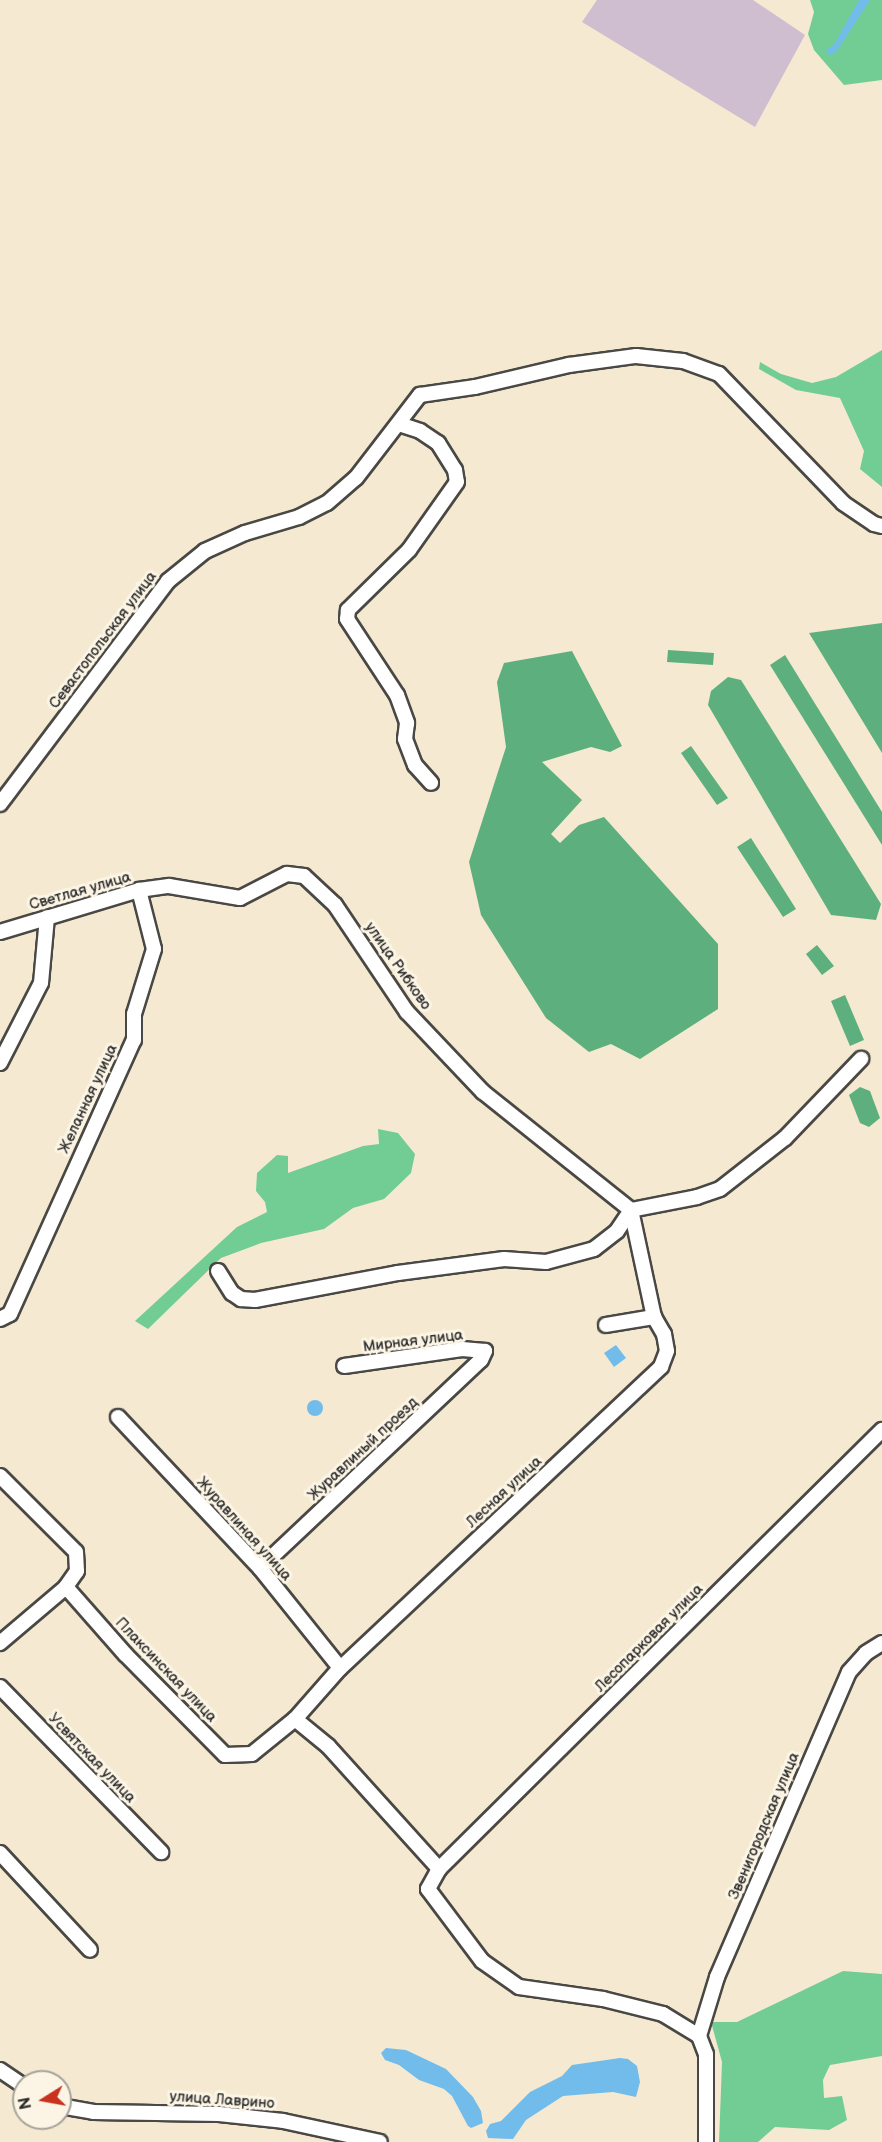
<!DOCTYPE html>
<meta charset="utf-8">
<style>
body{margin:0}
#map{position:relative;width:882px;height:2142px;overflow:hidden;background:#f5ead1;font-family:"Balsamiq Sans",sans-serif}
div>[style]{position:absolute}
.industrial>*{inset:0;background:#cfbdd0}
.green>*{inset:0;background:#72cd94}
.forest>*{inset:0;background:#5db07e}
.water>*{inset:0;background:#72bceb}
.round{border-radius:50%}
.roads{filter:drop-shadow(2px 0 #494844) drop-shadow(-2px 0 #494844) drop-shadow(0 2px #494844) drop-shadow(0 -2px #494844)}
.minor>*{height:14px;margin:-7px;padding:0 7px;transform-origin:7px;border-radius:7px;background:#fff}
span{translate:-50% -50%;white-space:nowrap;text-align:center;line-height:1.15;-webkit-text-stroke:6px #fcf5e5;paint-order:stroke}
.street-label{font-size:15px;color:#2b2b2b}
.north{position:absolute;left:12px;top:2070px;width:60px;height:60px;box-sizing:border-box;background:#fcf5e5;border:2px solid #a8a49b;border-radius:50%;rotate:259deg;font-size:16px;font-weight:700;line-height:24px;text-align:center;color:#2b2b2b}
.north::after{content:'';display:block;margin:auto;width:21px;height:27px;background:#c8321e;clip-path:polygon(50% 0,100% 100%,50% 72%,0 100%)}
</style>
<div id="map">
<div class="industrial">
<div style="clip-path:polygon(597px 0,753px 0,805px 35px,755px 127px,582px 22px)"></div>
</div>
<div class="green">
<div style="clip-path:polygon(810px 0,882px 0,882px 80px,844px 85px,814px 50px,808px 34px,814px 12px)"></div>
<div style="clip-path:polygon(882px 350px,882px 487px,860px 469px,864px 451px,840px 398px,796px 390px,759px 369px,760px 362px,781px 374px,812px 383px,836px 377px)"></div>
<div style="clip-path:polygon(378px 1129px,398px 1133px,415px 1154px,411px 1173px,384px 1199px,353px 1208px,324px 1229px,261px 1243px,221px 1258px,148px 1329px,135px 1321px,237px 1227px,267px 1212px,265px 1202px,256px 1191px,257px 1173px,277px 1155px,288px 1156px,288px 1173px,363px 1146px,379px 1144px)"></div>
<div style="clip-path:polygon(843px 1971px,882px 1974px,882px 2056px,830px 2065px,823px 2080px,824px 2098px,842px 2096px,847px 2120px,829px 2130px,775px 2127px,758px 2142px,719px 2142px,722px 2062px,711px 2022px,737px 2022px)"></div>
</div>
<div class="forest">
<div style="clip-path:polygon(882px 623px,882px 753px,809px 633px)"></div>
<div style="clip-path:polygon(668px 650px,714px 653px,713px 665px,667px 662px)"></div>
<div style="clip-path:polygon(572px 651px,622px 746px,610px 752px,591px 747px,542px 762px,582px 800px,551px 834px,560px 843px,579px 825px,604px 817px,718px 944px,718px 1009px,640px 1059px,611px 1044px,589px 1052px,546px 1018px,481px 915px,469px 862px,506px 747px,497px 682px,504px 663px)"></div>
<div style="clip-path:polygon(785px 655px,882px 812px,882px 845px,770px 665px)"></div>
<div style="clip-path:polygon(728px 677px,741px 680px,881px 904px,876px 920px,831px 915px,708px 705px,711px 691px)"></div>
<div style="clip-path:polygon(691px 746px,728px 798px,717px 805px,681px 753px)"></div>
<div style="clip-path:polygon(751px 838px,796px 909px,783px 917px,737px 847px)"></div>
<div style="clip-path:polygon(817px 945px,834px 966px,822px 975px,806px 954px)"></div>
<div style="clip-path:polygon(845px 995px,864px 1040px,850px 1046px,831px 1001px)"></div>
<div style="clip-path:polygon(860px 1087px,870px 1091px,880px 1118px,869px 1127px,860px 1123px,849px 1095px)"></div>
</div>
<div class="water">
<div style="clip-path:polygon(859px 0,870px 0,836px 52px,829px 55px,826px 50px,834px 45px)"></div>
<div style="clip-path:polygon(616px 1345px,626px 1358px,614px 1367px,604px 1353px)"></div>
<div class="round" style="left:307px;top:1400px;width:16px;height:16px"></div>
<div style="clip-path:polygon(386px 2048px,406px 2050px,446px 2069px,473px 2097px,481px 2111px,483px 2123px,471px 2128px,468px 2126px,452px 2096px,444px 2089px,419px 2080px,399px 2065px,385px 2060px,381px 2053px)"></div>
<div style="clip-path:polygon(620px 2058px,628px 2059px,637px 2066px,640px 2082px,636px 2097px,613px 2092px,563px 2096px,526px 2120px,513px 2139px,488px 2138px,486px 2131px,490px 2124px,501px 2121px,530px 2092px,562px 2076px,572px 2065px)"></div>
</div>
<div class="roads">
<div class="minor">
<div style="left:399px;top:424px;width:22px;rotate:18deg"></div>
<div style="left:420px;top:431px;width:22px;rotate:34deg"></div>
<div style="left:438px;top:443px;width:32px;rotate:58deg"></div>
<div style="left:455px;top:470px;width:12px;rotate:81deg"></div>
<div style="left:457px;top:482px;width:83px;rotate:125.2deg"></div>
<div style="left:409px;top:550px;width:86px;rotate:135.5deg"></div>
<div style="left:348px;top:610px;width:9px;rotate:96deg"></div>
<div style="left:347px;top:619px;width:91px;rotate:56.7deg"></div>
<div style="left:397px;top:695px;width:30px;rotate:70deg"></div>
<div style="left:407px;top:723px;width:16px;rotate:97deg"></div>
<div style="left:405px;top:739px;width:28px;rotate:69deg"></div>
<div style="left:415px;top:765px;width:24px;rotate:48deg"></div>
<div style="left:0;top:804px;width:279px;rotate:-53deg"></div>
<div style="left:168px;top:581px;width:48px;rotate:-39deg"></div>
<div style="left:205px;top:551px;width:44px;rotate:-24.2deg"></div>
<div style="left:245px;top:533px;width:56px;rotate:-16.5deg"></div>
<div style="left:299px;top:517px;width:31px;rotate:-27deg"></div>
<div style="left:327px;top:503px;width:38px;rotate:-41deg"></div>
<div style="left:356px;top:478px;width:105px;rotate:-52.4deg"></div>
<div style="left:420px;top:395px;width:56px;rotate:-8.3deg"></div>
<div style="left:475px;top:387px;width:97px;rotate:-13.2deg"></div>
<div style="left:569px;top:365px;width:68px;rotate:-7.7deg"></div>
<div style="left:636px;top:356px;width:47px;rotate:6.1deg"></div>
<div style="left:683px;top:361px;width:38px;rotate:20deg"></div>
<div style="left:719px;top:374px;width:179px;rotate:46.1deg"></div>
<div style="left:843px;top:503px;width:37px;rotate:34deg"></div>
<div style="left:874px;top:524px;width:8px;rotate:14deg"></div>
<div style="left:0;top:932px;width:145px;rotate:-16.8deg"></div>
<div style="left:139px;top:890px;width:30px;rotate:-8deg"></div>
<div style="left:169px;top:886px;width:72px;rotate:9.6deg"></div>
<div style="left:240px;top:898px;width:53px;rotate:-27.1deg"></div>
<div style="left:287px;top:874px;width:17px;rotate:7deg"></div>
<div style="left:304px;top:876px;width:42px;rotate:43.1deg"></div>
<div style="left:335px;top:905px;width:129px;rotate:56.1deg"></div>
<div style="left:407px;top:1012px;width:110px;rotate:46.5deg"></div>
<div style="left:483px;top:1092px;width:189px;rotate:38.6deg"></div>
<div style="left:631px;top:1210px;width:109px;rotate:77.9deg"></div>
<div style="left:654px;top:1317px;width:20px;rotate:60deg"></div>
<div style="left:664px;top:1334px;width:17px;rotate:80deg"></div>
<div style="left:667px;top:1351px;width:17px;rotate:111deg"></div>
<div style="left:661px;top:1367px;width:440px;rotate:136.8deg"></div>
<div style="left:340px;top:1668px;width:68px;rotate:131.4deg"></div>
<div style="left:295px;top:1719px;width:55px;rotate:140.9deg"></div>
<div style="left:252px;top:1754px;width:27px;rotate:178deg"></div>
<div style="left:225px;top:1755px;width:142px;rotate:-134.7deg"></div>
<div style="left:125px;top:1654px;width:89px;rotate:-131.4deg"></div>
<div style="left:0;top:1063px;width:90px;rotate:-62.9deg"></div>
<div style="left:41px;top:983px;width:66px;rotate:-84.8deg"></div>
<div style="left:218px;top:1271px;width:26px;rotate:58deg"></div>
<div style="left:232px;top:1293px;width:11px;rotate:34deg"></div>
<div style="left:241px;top:1299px;width:14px;rotate:4deg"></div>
<div style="left:255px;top:1300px;width:146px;rotate:-10.7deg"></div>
<div style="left:398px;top:1273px;width:107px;rotate:-7.5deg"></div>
<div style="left:504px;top:1259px;width:42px;rotate:4.1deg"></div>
<div style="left:546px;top:1262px;width:50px;rotate:-15.2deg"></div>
<div style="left:594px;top:1249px;width:29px;rotate:-38deg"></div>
<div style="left:617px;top:1231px;width:25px;rotate:-56deg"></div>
<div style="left:631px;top:1210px;width:67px;rotate:-11.1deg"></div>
<div style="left:697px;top:1197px;width:24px;rotate:-19deg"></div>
<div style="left:720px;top:1189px;width:83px;rotate:-38.1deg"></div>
<div style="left:785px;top:1138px;width:110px;rotate:-46.1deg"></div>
<div style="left:0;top:1319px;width:11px;rotate:-27deg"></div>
<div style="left:10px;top:1314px;width:301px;rotate:-65.7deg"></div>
<div style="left:134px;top:1040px;width:26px;rotate:-90deg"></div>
<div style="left:134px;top:1014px;width:68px;rotate:-72.9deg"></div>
<div style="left:154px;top:949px;width:61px;rotate:-104.3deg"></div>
<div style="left:606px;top:1325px;width:49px;rotate:-9.5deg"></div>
<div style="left:118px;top:1417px;width:207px;rotate:46.8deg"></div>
<div style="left:260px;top:1568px;width:128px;rotate:51.3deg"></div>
<div style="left:0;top:1476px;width:107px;rotate:45deg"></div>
<div style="left:76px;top:1552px;width:19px;rotate:87deg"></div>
<div style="left:77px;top:1571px;width:19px;rotate:125deg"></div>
<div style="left:66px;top:1587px;width:87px;rotate:139.7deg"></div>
<div style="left:260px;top:1568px;width:303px;rotate:-43.3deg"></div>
<div style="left:481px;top:1360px;width:10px;rotate:-66deg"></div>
<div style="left:485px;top:1351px;width:23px;rotate:-175deg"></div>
<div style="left:462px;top:1349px;width:119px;rotate:171.8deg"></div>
<div style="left:0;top:1687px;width:231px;rotate:45.7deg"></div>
<div style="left:295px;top:1719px;width:43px;rotate:39.3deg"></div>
<div style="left:328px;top:1746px;width:166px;rotate:47.9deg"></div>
<div style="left:439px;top:1869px;width:23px;rotate:119deg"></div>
<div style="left:428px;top:1889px;width:90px;rotate:53.1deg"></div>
<div style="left:482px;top:1961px;width:45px;rotate:35.1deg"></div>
<div style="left:519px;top:1987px;width:85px;rotate:8.1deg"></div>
<div style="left:603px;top:1999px;width:62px;rotate:14deg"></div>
<div style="left:663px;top:2014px;width:42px;rotate:31.4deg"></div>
<div style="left:699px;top:2036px;width:19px;rotate:69deg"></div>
<div style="left:706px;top:2054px;width:88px;rotate:90deg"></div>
<div style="left:0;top:1853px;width:132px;rotate:47.1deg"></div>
<div style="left:439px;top:1869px;width:624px;rotate:-44.74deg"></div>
<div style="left:699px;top:2036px;width:62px;rotate:-73deg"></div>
<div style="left:717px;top:1977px;width:332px;rotate:-66.6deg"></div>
<div style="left:849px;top:1672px;width:25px;rotate:-48deg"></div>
<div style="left:866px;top:1653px;width:19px;rotate:-32deg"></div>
<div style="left:0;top:2070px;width:29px;rotate:34deg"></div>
<div style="left:60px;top:2106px;width:34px;rotate:10deg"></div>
<div style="left:93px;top:2112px;width:126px;rotate:0.9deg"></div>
<div style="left:219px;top:2114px;width:64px;rotate:6.2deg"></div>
<div style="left:283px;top:2121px;width:99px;rotate:12.2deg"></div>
</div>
</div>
<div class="street-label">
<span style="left:103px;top:640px;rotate:-53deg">Севастопольская улица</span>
<span style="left:80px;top:891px;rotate:-16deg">Светлая улица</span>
<span style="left:398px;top:966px;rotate:55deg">улица Рибково</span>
<span style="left:88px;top:1099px;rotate:-65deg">Желанная улица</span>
<span style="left:413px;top:1341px;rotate:-7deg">Мирная улица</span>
<span style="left:363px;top:1449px;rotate:-43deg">Журавлиный проезд</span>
<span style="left:504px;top:1492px;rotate:-43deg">Лесная улица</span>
<span style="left:244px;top:1529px;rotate:48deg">Журавлиная улица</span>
<span style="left:649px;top:1638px;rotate:-45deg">Лесопарковая улица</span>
<span style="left:166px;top:1670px;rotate:46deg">Плаксинская улица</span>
<span style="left:92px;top:1758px;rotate:46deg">Усвятская улица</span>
<span style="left:764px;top:1826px;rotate:-67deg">Звенигородская улица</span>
<span style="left:222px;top:2100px;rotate:4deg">улица Лаврино</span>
</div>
<div class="north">N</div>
</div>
